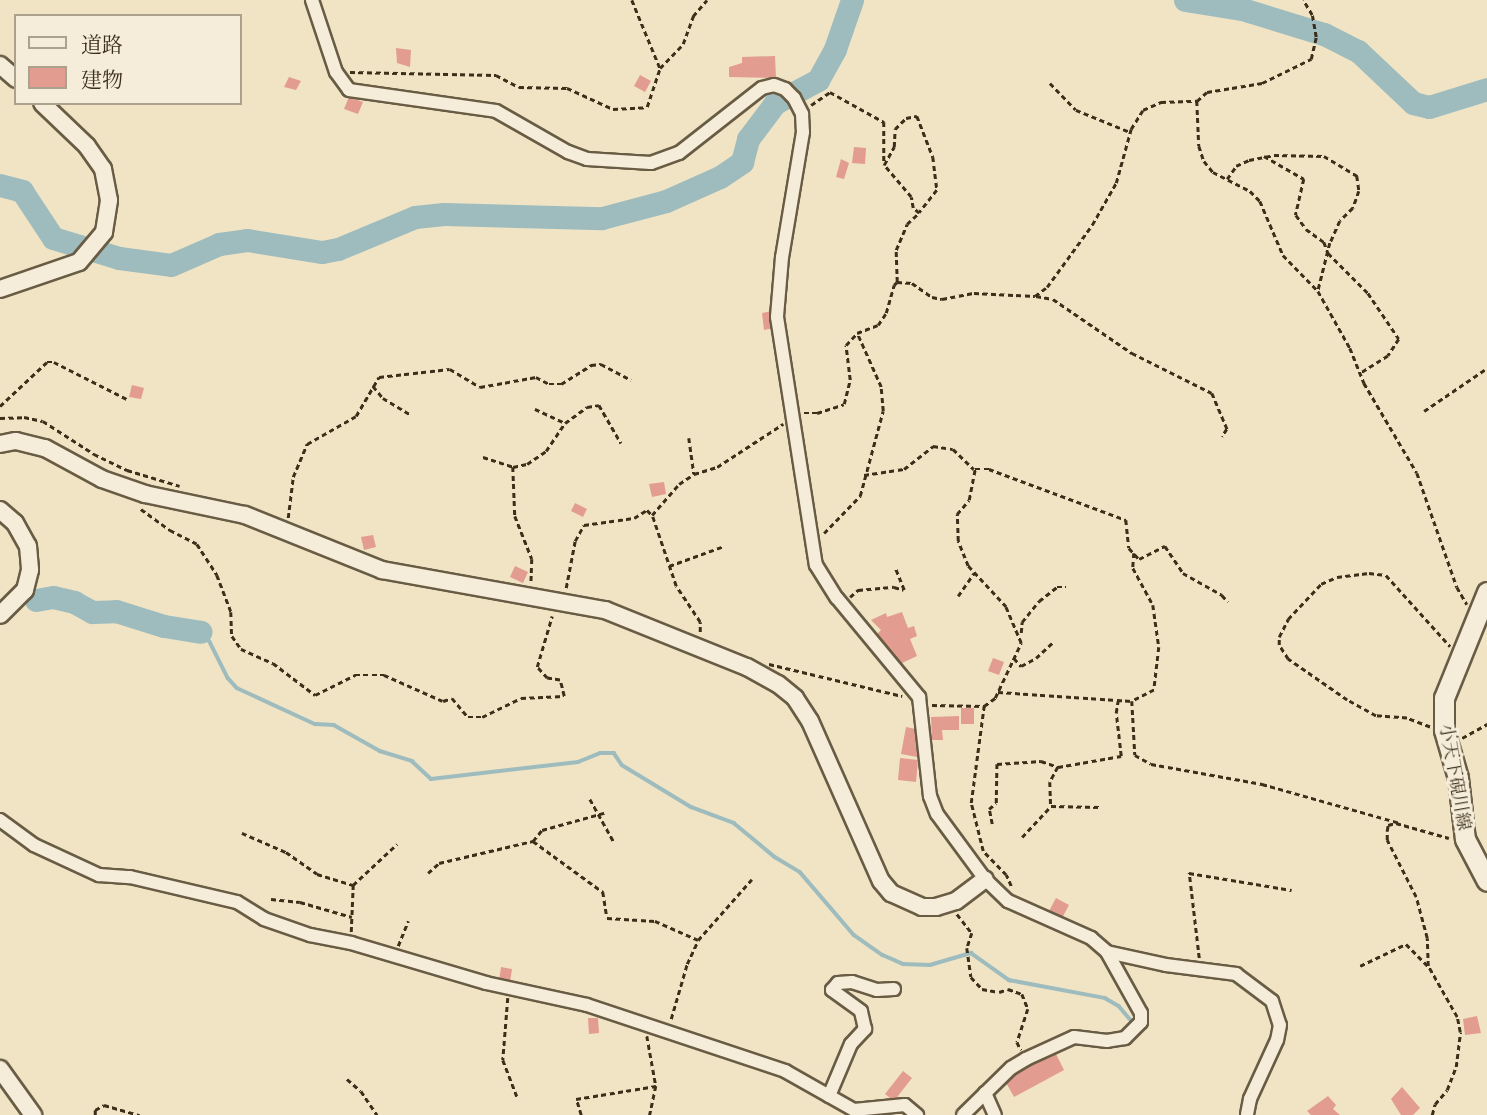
<!DOCTYPE html>
<meta charset="utf-8">
<style>
body{margin:0}
#map{position:relative;width:1487px;height:1115px;overflow:hidden;background:#f0e4c5;font-family:"Libre Caslon Text","Noto Serif JP",serif}
div>[style]{position:absolute}
.stream>*{height:3.5px;margin:-1.75px;padding:0 1.75px;transform-origin:1.75px;border-radius:1.75px;background:#9ebcbe}
.river>*{height:23px;margin:-11.5px;padding:0 11.5px;transform-origin:11.5px;border-radius:11.5px;background:#9ebcbe}
.building>*{inset:0;background:#e29c90}
.path>*{height:2.5px;margin-top:-1.25px;transform-origin:0;background:repeating-linear-gradient(90deg,#3c2e19 0 5px,transparent 0 8.5px)}
.roads{filter:drop-shadow(2px 0 #695c44) drop-shadow(-2px 0 #695c44) drop-shadow(0 2px #695c44) drop-shadow(0 -2px #695c44)}
.minor>*{height:12px;margin:-6px;padding:0 6px;transform-origin:6px;border-radius:6px;background:#f5edd9}
.tertiary>*{height:16px;margin:-8px;padding:0 8px;transform-origin:8px;border-radius:8px;background:#f5edd9}
.secondary>*{height:19px;margin:-9.5px;padding:0 9.5px;transform-origin:9.5px;border-radius:9.5px;background:#f5edd9}
span{translate:-50% -50%;white-space:nowrap;text-align:center;line-height:1.15;-webkit-text-stroke:6px #f5edd9;paint-order:stroke}
.street-label{font-size:18px;color:#3c2e19}
.legend{position:absolute;left:14px;top:14px;width:228px;height:91px;box-sizing:border-box;background:#f5edd9;border:2px solid #aba18c;margin:0;padding:9px 12px;list-style:none;font-size:21px;color:#3c2e19}
.legend li{display:flex;align-items:center;gap:14px;height:35px}
.legend b{width:35px;border:2px solid #aba18c}
</style>
<div id="map">
<div class="stream">
<div style="left:201px;top:632px;width:13px;rotate:48deg"></div>
<div style="left:210px;top:642px;width:40px;rotate:63.4deg"></div>
<div style="left:228px;top:678px;width:13px;rotate:48deg"></div>
<div style="left:237px;top:688px;width:86px;rotate:24.8deg"></div>
<div style="left:315px;top:724px;width:19px;rotate:3deg"></div>
<div style="left:334px;top:725px;width:53px;rotate:29.5deg"></div>
<div style="left:380px;top:751px;width:34px;rotate:17deg"></div>
<div style="left:412px;top:761px;width:26px;rotate:43deg"></div>
<div style="left:431px;top:779px;width:148px;rotate:-6.6deg"></div>
<div style="left:578px;top:762px;width:24px;rotate:-22deg"></div>
<div style="left:600px;top:753px;width:14px"></div>
<div style="left:614px;top:753px;width:14px;rotate:56deg"></div>
<div style="left:622px;top:765px;width:81px;rotate:31.3deg"></div>
<div style="left:691px;top:807px;width:46px;rotate:20.4deg"></div>
<div style="left:734px;top:823px;width:53px;rotate:39.7deg"></div>
<div style="left:775px;top:857px;width:29px;rotate:31deg"></div>
<div style="left:800px;top:872px;width:83px;rotate:49.4deg"></div>
<div style="left:854px;top:935px;width:35px;rotate:35deg"></div>
<div style="left:883px;top:955px;width:22px;rotate:24deg"></div>
<div style="left:903px;top:964px;width:27px;rotate:2deg"></div>
<div style="left:930px;top:965px;width:43px;rotate:-16.3deg"></div>
<div style="left:971px;top:953px;width:47px;rotate:35.4deg"></div>
<div style="left:1009px;top:980px;width:98px;rotate:10.6deg"></div>
<div style="left:1105px;top:998px;width:16px;rotate:30deg"></div>
<div style="left:1119px;top:1006px;width:17px;rotate:50deg"></div>
</div>
<div class="river">
<div style="left:1185px;top:0;width:58px;rotate:9deg"></div>
<div style="left:1242px;top:9px;width:86px;rotate:17deg"></div>
<div style="left:1324px;top:34px;width:38px;rotate:27deg"></div>
<div style="left:1358px;top:51px;width:76px;rotate:43.4deg"></div>
<div style="left:1413px;top:103px;width:16px;rotate:14deg"></div>
<div style="left:1429px;top:107px;width:61px;rotate:-17.2deg"></div>
<div style="left:0;top:185px;width:23px;rotate:15deg"></div>
<div style="left:22px;top:191px;width:56px;rotate:56.6deg"></div>
<div style="left:53px;top:238px;width:69px;rotate:16.9deg"></div>
<div style="left:119px;top:258px;width:52px;rotate:7.7deg"></div>
<div style="left:171px;top:265px;width:52px;rotate:-23.6deg"></div>
<div style="left:219px;top:244px;width:28px;rotate:-8deg"></div>
<div style="left:247px;top:240px;width:76px;rotate:9.1deg"></div>
<div style="left:322px;top:252px;width:16px;rotate:-11deg"></div>
<div style="left:338px;top:249px;width:83px;rotate:-22.6deg"></div>
<div style="left:415px;top:217px;width:29px;rotate:-6deg"></div>
<div style="left:444px;top:214px;width:158px;rotate:1.5deg"></div>
<div style="left:602px;top:218px;width:66px;rotate:-14.9deg"></div>
<div style="left:666px;top:201px;width:59px;rotate:-24deg"></div>
<div style="left:720px;top:177px;width:27px;rotate:-34deg"></div>
<div style="left:742px;top:162px;width:24px;rotate:-75deg"></div>
<div style="left:748px;top:139px;width:45px;rotate:-53.1deg"></div>
<div style="left:775px;top:103px;width:49px;rotate:-28.1deg"></div>
<div style="left:818px;top:80px;width:35px;rotate:-61deg"></div>
<div style="left:835px;top:49px;width:52px;rotate:-70.9deg"></div>
<div style="left:36px;top:600px;width:17px;rotate:-10deg"></div>
<div style="left:53px;top:597px;width:22px;rotate:13deg"></div>
<div style="left:74px;top:602px;width:21px;rotate:29deg"></div>
<div style="left:92px;top:612px;width:24px;rotate:-2deg"></div>
<div style="left:116px;top:611px;width:50px;rotate:17.4deg"></div>
<div style="left:164px;top:626px;width:37px;rotate:9deg"></div>
</div>
<div class="building">
<div style="clip-path:polygon(396px 48px,411px 50px,410px 67px,397px 63px)"></div>
<div style="clip-path:polygon(775px 56px,776px 78px,729px 77px,729px 67px,742px 63px,742px 57px)"></div>
<div style="clip-path:polygon(640px 75px,651px 81px,645px 92px,634px 86px)"></div>
<div style="clip-path:polygon(289px 77px,301px 81px,296px 90px,284px 87px)"></div>
<div style="clip-path:polygon(349px 97px,363px 102px,358px 114px,344px 109px)"></div>
<div style="clip-path:polygon(854px 147px,866px 148px,865px 164px,852px 163px)"></div>
<div style="clip-path:polygon(841px 159px,849px 163px,844px 179px,836px 177px)"></div>
<div style="clip-path:polygon(772px 311px,774px 328px,764px 330px,762px 313px)"></div>
<div style="clip-path:polygon(132px 385px,144px 388px,141px 399px,129px 397px)"></div>
<div style="clip-path:polygon(664px 482px,666px 494px,652px 497px,649px 484px)"></div>
<div style="clip-path:polygon(575px 503px,587px 509px,583px 517px,571px 511px)"></div>
<div style="clip-path:polygon(373px 535px,376px 547px,364px 550px,361px 537px)"></div>
<div style="clip-path:polygon(515px 566px,528px 572px,523px 583px,510px 577px)"></div>
<div style="clip-path:polygon(902px 612px,908px 628px,914px 626px,917px 636px,910px 639px,917px 656px,902px 663px,875px 636px,881px 630px,871px 620px,886px 613px,887px 617px)"></div>
<div style="clip-path:polygon(993px 658px,1004px 662px,999px 675px,988px 671px)"></div>
<div style="clip-path:polygon(961px 708px,974px 708px,974px 724px,961px 724px)"></div>
<div style="clip-path:polygon(959px 716px,959px 730px,942px 730px,943px 740px,932px 740px,931px 717px)"></div>
<div style="clip-path:polygon(906px 727px,921px 730px,917px 757px,901px 754px)"></div>
<div style="clip-path:polygon(900px 758px,918px 760px,916px 782px,898px 780px)"></div>
<div style="clip-path:polygon(1056px 898px,1069px 905px,1061px 920px,1048px 913px)"></div>
<div style="clip-path:polygon(501px 967px,512px 969px,510px 982px,499px 981px)"></div>
<div style="clip-path:polygon(1477px 1016px,1481px 1033px,1465px 1035px,1463px 1019px)"></div>
<div style="clip-path:polygon(588px 1018px,598px 1018px,599px 1033px,589px 1034px)"></div>
<div style="clip-path:polygon(1055px 1052px,1064px 1070px,1014px 1097px,1004px 1079px)"></div>
<div style="clip-path:polygon(903px 1071px,912px 1078px,894px 1101px,885px 1094px)"></div>
<div style="clip-path:polygon(1402px 1087px,1420px 1108px,1413px 1115px,1401px 1115px,1391px 1099px)"></div>
<div style="clip-path:polygon(1328px 1096px,1336px 1105px,1333px 1109px,1340px 1115px,1311px 1115px,1307px 1111px)"></div>
</div>
<div class="path">
<div style="left:632px;top:0;width:74px;rotate:67.6deg"></div>
<div style="left:350px;top:72px;width:146px;rotate:1.2deg"></div>
<div style="left:496px;top:75px;width:26px;rotate:28deg"></div>
<div style="left:519px;top:87px;width:48px;rotate:1.2deg"></div>
<div style="left:567px;top:88px;width:51px;rotate:24.5deg"></div>
<div style="left:613px;top:109px;width:34px;rotate:-3deg"></div>
<div style="left:647px;top:107px;width:41px;rotate:-71.6deg"></div>
<div style="left:660px;top:68px;width:33px;rotate:-46deg"></div>
<div style="left:683px;top:44px;width:30px;rotate:-70deg"></div>
<div style="left:693px;top:16px;width:21px;rotate:-49deg"></div>
<div style="left:1050px;top:83px;width:37px;rotate:46deg"></div>
<div style="left:1076px;top:110px;width:58px;rotate:22.2deg"></div>
<div style="left:1197px;top:101px;width:45px;rotate:87.5deg"></div>
<div style="left:1199px;top:146px;width:16px;rotate:72deg"></div>
<div style="left:1204px;top:161px;width:14px;rotate:51deg"></div>
<div style="left:1213px;top:172px;width:42px;rotate:27.2deg"></div>
<div style="left:1250px;top:191px;width:14px;rotate:45deg"></div>
<div style="left:1260px;top:201px;width:59px;rotate:66.9deg"></div>
<div style="left:1283px;top:255px;width:50px;rotate:45.8deg"></div>
<div style="left:1318px;top:291px;width:65px;rotate:60.7deg"></div>
<div style="left:1350px;top:348px;width:38px;rotate:68deg"></div>
<div style="left:1364px;top:383px;width:104px;rotate:59.5deg"></div>
<div style="left:1417px;top:473px;width:121px;rotate:70.7deg"></div>
<div style="left:1457px;top:587px;width:20px;rotate:60deg"></div>
<div style="left:811px;top:105px;width:23px;rotate:-34deg"></div>
<div style="left:830px;top:92px;width:62px;rotate:29.1deg"></div>
<div style="left:884px;top:122px;width:43px;rotate:90deg"></div>
<div style="left:884px;top:165px;width:21px;rotate:-61deg"></div>
<div style="left:894px;top:147px;width:18px;rotate:-87deg"></div>
<div style="left:895px;top:129px;width:16px;rotate:-45deg"></div>
<div style="left:906px;top:118px;width:11px;rotate:-10deg"></div>
<div style="left:917px;top:116px;width:44px;rotate:68.7deg"></div>
<div style="left:933px;top:157px;width:33px;rotate:83deg"></div>
<div style="left:937px;top:190px;width:29px;rotate:128deg"></div>
<div style="left:919px;top:213px;width:8px;rotate:-140deg"></div>
<div style="left:913px;top:208px;width:11px;rotate:-100deg"></div>
<div style="left:911px;top:197px;width:42px;rotate:-130.2deg"></div>
<div style="left:1264px;top:156px;width:46px;rotate:29.9deg"></div>
<div style="left:1304px;top:179px;width:37px;rotate:103deg"></div>
<div style="left:1296px;top:215px;width:17px;rotate:54deg"></div>
<div style="left:1306px;top:229px;width:22px;rotate:36deg"></div>
<div style="left:1324px;top:242px;width:12px;rotate:70deg"></div>
<div style="left:1328px;top:253px;width:57px;rotate:45deg"></div>
<div style="left:1368px;top:293px;width:55px;rotate:56deg"></div>
<div style="left:1399px;top:339px;width:20px;rotate:123deg"></div>
<div style="left:1388px;top:356px;width:32px;rotate:148deg"></div>
<div style="left:1227px;top:179px;width:16px;rotate:-55deg"></div>
<div style="left:1236px;top:166px;width:14px;rotate:-25deg"></div>
<div style="left:1249px;top:160px;width:25px;rotate:-11deg"></div>
<div style="left:1274px;top:155px;width:50px;rotate:1.1deg"></div>
<div style="left:1324px;top:156px;width:39px;rotate:31deg"></div>
<div style="left:1357px;top:176px;width:15px;rotate:82deg"></div>
<div style="left:1359px;top:191px;width:18px;rotate:109deg"></div>
<div style="left:1353px;top:208px;width:18px;rotate:135deg"></div>
<div style="left:1340px;top:221px;width:24px;rotate:114deg"></div>
<div style="left:1330px;top:243px;width:49px;rotate:104deg"></div>
<div style="left:897px;top:282px;width:32px;rotate:-92deg"></div>
<div style="left:896px;top:250px;width:28px;rotate:-67deg"></div>
<div style="left:907px;top:224px;width:16px;rotate:-43deg"></div>
<div style="left:1036px;top:296px;width:17px;rotate:10deg"></div>
<div style="left:1053px;top:299px;width:96px;rotate:34.4deg"></div>
<div style="left:1132px;top:353px;width:89px;rotate:26.6deg"></div>
<div style="left:1212px;top:393px;width:39px;rotate:67deg"></div>
<div style="left:1227px;top:429px;width:9px;rotate:122deg"></div>
<div style="left:373px;top:386px;width:16px;rotate:50deg"></div>
<div style="left:383px;top:398px;width:31px;rotate:31deg"></div>
<div style="left:0;top:406px;width:64px;rotate:-43.1deg"></div>
<div style="left:47px;top:362px;width:7px"></div>
<div style="left:54px;top:362px;width:82px;rotate:26.9deg"></div>
<div style="left:535px;top:409px;width:33px;rotate:25deg"></div>
<div style="left:1424px;top:411px;width:76px;rotate:-34.3deg"></div>
<div style="left:804px;top:413px;width:13px"></div>
<div style="left:817px;top:413px;width:28px;rotate:-18deg"></div>
<div style="left:844px;top:404px;width:25px;rotate:-76deg"></div>
<div style="left:850px;top:380px;width:35px;rotate:-97deg"></div>
<div style="left:846px;top:345px;width:16px;rotate:-47deg"></div>
<div style="left:857px;top:333px;width:22px;rotate:-21deg"></div>
<div style="left:878px;top:325px;width:14px;rotate:-56deg"></div>
<div style="left:886px;top:313px;width:29px;rotate:-74deg"></div>
<div style="left:894px;top:285px;width:4px;rotate:-45deg"></div>
<div style="left:897px;top:282px;width:15px;rotate:4deg"></div>
<div style="left:912px;top:283px;width:24px;rotate:35deg"></div>
<div style="left:932px;top:297px;width:10px;rotate:11deg"></div>
<div style="left:942px;top:299px;width:33px;rotate:-11deg"></div>
<div style="left:974px;top:293px;width:61px;rotate:2.8deg"></div>
<div style="left:1035px;top:296px;width:15px;rotate:-37deg"></div>
<div style="left:1047px;top:287px;width:77px;rotate:-54deg"></div>
<div style="left:1092px;top:225px;width:48px;rotate:-60.3deg"></div>
<div style="left:1116px;top:183px;width:56px;rotate:-74.5deg"></div>
<div style="left:1131px;top:129px;width:22px;rotate:-58deg"></div>
<div style="left:1143px;top:110px;width:20px;rotate:-24deg"></div>
<div style="left:1161px;top:102px;width:36px;rotate:-2deg"></div>
<div style="left:1197px;top:101px;width:13px;rotate:-42deg"></div>
<div style="left:1207px;top:92px;width:56px;rotate:-9.3deg"></div>
<div style="left:1262px;top:83px;width:55px;rotate:-26.1deg"></div>
<div style="left:1311px;top:59px;width:23px;rotate:-77deg"></div>
<div style="left:1316px;top:37px;width:22px;rotate:-100deg"></div>
<div style="left:1312px;top:15px;width:17px;rotate:-121deg"></div>
<div style="left:0;top:418px;width:24px;rotate:-2deg"></div>
<div style="left:24px;top:417px;width:19px;rotate:12deg"></div>
<div style="left:43px;top:421px;width:61px;rotate:32.9deg"></div>
<div style="left:94px;top:454px;width:37px;rotate:26deg"></div>
<div style="left:127px;top:470px;width:55px;rotate:16.8deg"></div>
<div style="left:689px;top:438px;width:36px;rotate:82deg"></div>
<div style="left:483px;top:457px;width:32px;rotate:18deg"></div>
<div style="left:513px;top:467px;width:14px;rotate:-12deg"></div>
<div style="left:527px;top:464px;width:23px;rotate:-34deg"></div>
<div style="left:546px;top:451px;width:34px;rotate:-56deg"></div>
<div style="left:565px;top:423px;width:27px;rotate:-36deg"></div>
<div style="left:587px;top:407px;width:12px;rotate:-9deg"></div>
<div style="left:599px;top:405px;width:44px;rotate:59.9deg"></div>
<div style="left:513px;top:467px;width:49px;rotate:87.7deg"></div>
<div style="left:515px;top:516px;width:46px;rotate:68.4deg"></div>
<div style="left:532px;top:559px;width:24px;rotate:92deg"></div>
<div style="left:864px;top:475px;width:40px;rotate:-8.5deg"></div>
<div style="left:904px;top:469px;width:37px;rotate:-38deg"></div>
<div style="left:933px;top:446px;width:20px;rotate:9deg"></div>
<div style="left:953px;top:449px;width:29px;rotate:44deg"></div>
<div style="left:141px;top:509px;width:36px;rotate:36deg"></div>
<div style="left:170px;top:530px;width:30px;rotate:27deg"></div>
<div style="left:197px;top:544px;width:37px;rotate:57deg"></div>
<div style="left:217px;top:575px;width:40px;rotate:69deg"></div>
<div style="left:231px;top:612px;width:24px;rotate:88deg"></div>
<div style="left:232px;top:636px;width:16px;rotate:55deg"></div>
<div style="left:241px;top:649px;width:35px;rotate:24deg"></div>
<div style="left:273px;top:663px;width:53px;rotate:37.3deg"></div>
<div style="left:315px;top:695px;width:45px;rotate:-26.6deg"></div>
<div style="left:355px;top:675px;width:29px"></div>
<div style="left:384px;top:675px;width:64px;rotate:23.8deg"></div>
<div style="left:443px;top:701px;width:9px;rotate:-18deg"></div>
<div style="left:452px;top:698px;width:25px;rotate:50deg"></div>
<div style="left:468px;top:717px;width:14px"></div>
<div style="left:482px;top:717px;width:43px;rotate:-26deg"></div>
<div style="left:521px;top:698px;width:43px;rotate:-2.7deg"></div>
<div style="left:564px;top:696px;width:16px;rotate:-104deg"></div>
<div style="left:560px;top:680px;width:13px;rotate:-171deg"></div>
<div style="left:547px;top:678px;width:15px;rotate:-132deg"></div>
<div style="left:537px;top:667px;width:53px;rotate:-73.6deg"></div>
<div style="left:288px;top:518px;width:41px;rotate:-83deg"></div>
<div style="left:293px;top:477px;width:36px;rotate:-67deg"></div>
<div style="left:307px;top:444px;width:56px;rotate:-29.7deg"></div>
<div style="left:356px;top:416px;width:45px;rotate:-59.5deg"></div>
<div style="left:379px;top:377px;width:71px;rotate:-6.4deg"></div>
<div style="left:450px;top:369px;width:35px;rotate:31deg"></div>
<div style="left:480px;top:387px;width:57px;rotate:-10.1deg"></div>
<div style="left:536px;top:377px;width:15px;rotate:28deg"></div>
<div style="left:549px;top:384px;width:12px"></div>
<div style="left:561px;top:384px;width:36px;rotate:-32deg"></div>
<div style="left:591px;top:365px;width:10px;rotate:-6deg"></div>
<div style="left:601px;top:364px;width:34px;rotate:28deg"></div>
<div style="left:824px;top:533px;width:52px;rotate:-45.8deg"></div>
<div style="left:860px;top:496px;width:88px;rotate:-74.9deg"></div>
<div style="left:883px;top:411px;width:24px;rotate:-95deg"></div>
<div style="left:881px;top:387px;width:59px;rotate:-114deg"></div>
<div style="left:1134px;top:553px;width:15px;rotate:94deg"></div>
<div style="left:1133px;top:568px;width:42px;rotate:61.6deg"></div>
<div style="left:1153px;top:605px;width:42px;rotate:81.9deg"></div>
<div style="left:1159px;top:647px;width:43px;rotate:96.6deg"></div>
<div style="left:1154px;top:690px;width:25px;rotate:153deg"></div>
<div style="left:1132px;top:701px;width:54px;rotate:86.8deg"></div>
<div style="left:1135px;top:755px;width:18px;rotate:29deg"></div>
<div style="left:1151px;top:764px;width:113px;rotate:10.2deg"></div>
<div style="left:1262px;top:784px;width:143px;rotate:15.8deg"></div>
<div style="left:669px;top:566px;width:59px;rotate:-20deg"></div>
<div style="left:566px;top:588px;width:48px;rotate:-79.2deg"></div>
<div style="left:575px;top:541px;width:18px;rotate:-61deg"></div>
<div style="left:584px;top:525px;width:50px;rotate:-8deg"></div>
<div style="left:634px;top:518px;width:15px;rotate:-32deg"></div>
<div style="left:647px;top:510px;width:7px;rotate:45deg"></div>
<div style="left:958px;top:596px;width:28px;rotate:-55deg"></div>
<div style="left:850px;top:597px;width:11px;rotate:-41deg"></div>
<div style="left:858px;top:590px;width:36px;rotate:-5deg"></div>
<div style="left:894px;top:587px;width:10px;rotate:17deg"></div>
<div style="left:904px;top:590px;width:24px;rotate:-112deg"></div>
<div style="left:700px;top:632px;width:10px;rotate:-90deg"></div>
<div style="left:700px;top:622px;width:43px;rotate:-123.7deg"></div>
<div style="left:676px;top:586px;width:75px;rotate:-108.7deg"></div>
<div style="left:652px;top:515px;width:41px;rotate:-48.9deg"></div>
<div style="left:679px;top:484px;width:18px;rotate:-34deg"></div>
<div style="left:694px;top:474px;width:24px;rotate:-17deg"></div>
<div style="left:717px;top:467px;width:79px;rotate:-33.1deg"></div>
<div style="left:1021px;top:633px;width:11px;rotate:-85deg"></div>
<div style="left:1022px;top:622px;width:27px;rotate:-51deg"></div>
<div style="left:1039px;top:601px;width:23px;rotate:-38deg"></div>
<div style="left:1057px;top:587px;width:9px"></div>
<div style="left:1014px;top:658px;width:11px;rotate:49deg"></div>
<div style="left:1021px;top:666px;width:17px;rotate:-28deg"></div>
<div style="left:1036px;top:658px;width:25px;rotate:-43deg"></div>
<div style="left:769px;top:664px;width:137px;rotate:13.5deg"></div>
<div style="left:998px;top:692px;width:134px;rotate:3.8deg"></div>
<div style="left:932px;top:705px;width:52px;rotate:1.1deg"></div>
<div style="left:1430px;top:727px;width:25px;rotate:-159deg"></div>
<div style="left:1407px;top:718px;width:31px;rotate:-176deg"></div>
<div style="left:1376px;top:716px;width:33px;rotate:-151deg"></div>
<div style="left:1347px;top:700px;width:72px;rotate:-145.2deg"></div>
<div style="left:1288px;top:659px;width:17px;rotate:-123deg"></div>
<div style="left:1279px;top:645px;width:8px;rotate:-90deg"></div>
<div style="left:1279px;top:637px;width:20px;rotate:-63deg"></div>
<div style="left:1288px;top:619px;width:48px;rotate:-46.7deg"></div>
<div style="left:1321px;top:584px;width:17px;rotate:-24deg"></div>
<div style="left:1337px;top:577px;width:32px;rotate:-7deg"></div>
<div style="left:1369px;top:573px;width:17px;rotate:7deg"></div>
<div style="left:1386px;top:575px;width:96px;rotate:48deg"></div>
<div style="left:1462px;top:738px;width:29px;rotate:-29deg"></div>
<div style="left:1058px;top:767px;width:17px;rotate:118deg"></div>
<div style="left:1050px;top:782px;width:24px;rotate:88deg"></div>
<div style="left:1051px;top:806px;width:48px;rotate:1.2deg"></div>
<div style="left:590px;top:799px;width:49px;rotate:60.8deg"></div>
<div style="left:992px;top:824px;width:15px;rotate:-101deg"></div>
<div style="left:989px;top:809px;width:9px;rotate:-41deg"></div>
<div style="left:996px;top:803px;width:39px;rotate:-89deg"></div>
<div style="left:997px;top:764px;width:44px;rotate:-3.9deg"></div>
<div style="left:1041px;top:761px;width:18px;rotate:19deg"></div>
<div style="left:1058px;top:767px;width:64px;rotate:-9.9deg"></div>
<div style="left:1121px;top:756px;width:43px;rotate:-96.6deg"></div>
<div style="left:1116px;top:713px;width:12px;rotate:-81deg"></div>
<div style="left:242px;top:833px;width:48px;rotate:23.4deg"></div>
<div style="left:286px;top:852px;width:38px;rotate:35deg"></div>
<div style="left:317px;top:874px;width:38px;rotate:17deg"></div>
<div style="left:1022px;top:837px;width:42px;rotate:-46.9deg"></div>
<div style="left:533px;top:841px;width:87px;rotate:36.1deg"></div>
<div style="left:603px;top:892px;width:26px;rotate:81deg"></div>
<div style="left:607px;top:918px;width:48px;rotate:3.6deg"></div>
<div style="left:655px;top:921px;width:47px;rotate:23.8deg"></div>
<div style="left:428px;top:873px;width:15px;rotate:-42deg"></div>
<div style="left:439px;top:863px;width:97px;rotate:-13.2deg"></div>
<div style="left:533px;top:841px;width:14px;rotate:-51deg"></div>
<div style="left:542px;top:830px;width:67px;rotate:-15.5deg"></div>
<div style="left:1011px;top:886px;width:12px;rotate:-114deg"></div>
<div style="left:1006px;top:875px;width:33px;rotate:-134deg"></div>
<div style="left:983px;top:851px;width:49px;rotate:-104deg"></div>
<div style="left:971px;top:803px;width:98px;rotate:-82.4deg"></div>
<div style="left:984px;top:706px;width:14px;rotate:-36deg"></div>
<div style="left:995px;top:698px;width:61px;rotate:-64.7deg"></div>
<div style="left:1021px;top:643px;width:39px;rotate:-113deg"></div>
<div style="left:1006px;top:607px;width:56px;rotate:-132.8deg"></div>
<div style="left:968px;top:566px;width:27px;rotate:-112deg"></div>
<div style="left:958px;top:541px;width:27px;rotate:-92deg"></div>
<div style="left:957px;top:514px;width:18px;rotate:-49deg"></div>
<div style="left:969px;top:500px;width:32px;rotate:-79deg"></div>
<div style="left:975px;top:469px;width:14px"></div>
<div style="left:989px;top:469px;width:146px;rotate:20.4deg"></div>
<div style="left:1126px;top:520px;width:28px;rotate:84deg"></div>
<div style="left:1129px;top:548px;width:15px;rotate:48deg"></div>
<div style="left:1139px;top:559px;width:29px;rotate:-27deg"></div>
<div style="left:1165px;top:546px;width:32px;rotate:56deg"></div>
<div style="left:1183px;top:573px;width:45px;rotate:29.4deg"></div>
<div style="left:1222px;top:595px;width:9px;rotate:49deg"></div>
<div style="left:271px;top:899px;width:29px;rotate:6deg"></div>
<div style="left:300px;top:902px;width:54px;rotate:16.1deg"></div>
<div style="left:957px;top:914px;width:24px;rotate:52deg"></div>
<div style="left:972px;top:933px;width:16px;rotate:108deg"></div>
<div style="left:967px;top:948px;width:29px;rotate:82deg"></div>
<div style="left:971px;top:977px;width:16px;rotate:47deg"></div>
<div style="left:982px;top:989px;width:17px;rotate:10deg"></div>
<div style="left:999px;top:992px;width:9px;rotate:-18deg"></div>
<div style="left:1008px;top:989px;width:15px;rotate:20deg"></div>
<div style="left:1022px;top:994px;width:16px;rotate:68deg"></div>
<div style="left:1028px;top:1009px;width:35px;rotate:108deg"></div>
<div style="left:1017px;top:1042px;width:9px;rotate:63deg"></div>
<div style="left:351px;top:932px;width:47px;rotate:-87.6deg"></div>
<div style="left:353px;top:885px;width:60px;rotate:-43deg"></div>
<div style="left:398px;top:946px;width:27px;rotate:-68deg"></div>
<div style="left:1199px;top:958px;width:86px;rotate:-96.7deg"></div>
<div style="left:1189px;top:873px;width:104px;rotate:9.4deg"></div>
<div style="left:1360px;top:966px;width:51px;rotate:-25.6deg"></div>
<div style="left:1406px;top:944px;width:31px;rotate:45deg"></div>
<div style="left:508px;top:998px;width:62px;rotate:94.6deg"></div>
<div style="left:503px;top:1060px;width:42px;rotate:69deg"></div>
<div style="left:671px;top:1019px;width:57px;rotate:-73.8deg"></div>
<div style="left:687px;top:964px;width:26px;rotate:-65deg"></div>
<div style="left:698px;top:940px;width:81px;rotate:-48.5deg"></div>
<div style="left:647px;top:1036px;width:51px;rotate:79.8deg"></div>
<div style="left:656px;top:1086px;width:30px;rotate:102deg"></div>
<div style="left:347px;top:1079px;width:18px;rotate:41deg"></div>
<div style="left:361px;top:1091px;width:29px;rotate:56deg"></div>
<div style="left:95px;top:1115px;width:5px;rotate:-90deg"></div>
<div style="left:95px;top:1110px;width:10px;rotate:-29deg"></div>
<div style="left:104px;top:1105px;width:37px;rotate:16deg"></div>
<div style="left:581px;top:1115px;width:17px;rotate:-107deg"></div>
<div style="left:576px;top:1099px;width:81px;rotate:-9.2deg"></div>
<div style="left:1432px;top:1115px;width:11px;rotate:-75deg"></div>
<div style="left:1435px;top:1104px;width:18px;rotate:-49deg"></div>
<div style="left:1447px;top:1090px;width:25px;rotate:-69deg"></div>
<div style="left:1456px;top:1067px;width:35px;rotate:-83deg"></div>
<div style="left:1460px;top:1032px;width:15px;rotate:-101deg"></div>
<div style="left:1457px;top:1017px;width:59px;rotate:-119.6deg"></div>
<div style="left:1428px;top:966px;width:28px;rotate:-92deg"></div>
<div style="left:1427px;top:938px;width:42px;rotate:-105deg"></div>
<div style="left:1416px;top:897px;width:64px;rotate:-117deg"></div>
<div style="left:1387px;top:840px;width:9px;rotate:-90deg"></div>
<div style="left:1387px;top:831px;width:6px;rotate:-81deg"></div>
<div style="left:1388px;top:825px;width:8px;rotate:-14deg"></div>
<div style="left:1396px;top:823px;width:55px;rotate:15.8deg"></div>
</div>
<div class="roads">
<div class="minor">
<div style="left:312px;top:0;width:76px;rotate:71.6deg"></div>
<div style="left:336px;top:72px;width:22px;rotate:54deg"></div>
<div style="left:349px;top:90px;width:148px;rotate:8.1deg"></div>
<div style="left:496px;top:111px;width:83px;rotate:29.7deg"></div>
<div style="left:568px;top:152px;width:20px;rotate:20deg"></div>
<div style="left:587px;top:159px;width:64px;rotate:3.6deg"></div>
<div style="left:651px;top:163px;width:30px;rotate:-20deg"></div>
<div style="left:679px;top:153px;width:105px;rotate:-38.1deg"></div>
<div style="left:762px;top:88px;width:12px;rotate:-14deg"></div>
<div style="left:774px;top:85px;width:12px;rotate:20deg"></div>
<div style="left:785px;top:89px;width:13px;rotate:45deg"></div>
<div style="left:794px;top:98px;width:18px;rotate:63deg"></div>
<div style="left:802px;top:114px;width:18px;rotate:87deg"></div>
<div style="left:803px;top:132px;width:127px;rotate:99.5deg"></div>
<div style="left:782px;top:257px;width:60px;rotate:94.8deg"></div>
<div style="left:777px;top:317px;width:251px;rotate:81.1deg"></div>
<div style="left:816px;top:565px;width:39px;rotate:58deg"></div>
<div style="left:837px;top:598px;width:129px;rotate:50.4deg"></div>
<div style="left:919px;top:697px;width:100px;rotate:83.7deg"></div>
<div style="left:930px;top:796px;width:19px;rotate:69deg"></div>
<div style="left:937px;top:814px;width:81px;rotate:53.6deg"></div>
<div style="left:985px;top:879px;width:32px;rotate:44deg"></div>
<div style="left:1008px;top:901px;width:91px;rotate:24deg"></div>
<div style="left:1091px;top:938px;width:21px;rotate:41deg"></div>
<div style="left:1107px;top:952px;width:70px;rotate:60.9deg"></div>
<div style="left:1141px;top:1013px;width:9px;rotate:90deg"></div>
<div style="left:1141px;top:1022px;width:23px;rotate:135deg"></div>
<div style="left:1125px;top:1038px;width:18px;rotate:171deg"></div>
<div style="left:1107px;top:1041px;width:33px;rotate:-173deg"></div>
<div style="left:1074px;top:1037px;width:53px;rotate:155.4deg"></div>
<div style="left:1026px;top:1059px;width:17px;rotate:149deg"></div>
<div style="left:1011px;top:1068px;width:67px;rotate:135.6deg"></div>
<div style="left:0;top:820px;width:42px;rotate:36.3deg"></div>
<div style="left:34px;top:845px;width:72px;rotate:24.8deg"></div>
<div style="left:99px;top:875px;width:31px;rotate:4deg"></div>
<div style="left:130px;top:877px;width:110px;rotate:13.2deg"></div>
<div style="left:237px;top:902px;width:32px;rotate:32deg"></div>
<div style="left:264px;top:919px;width:49px;rotate:19.2deg"></div>
<div style="left:310px;top:935px;width:42px;rotate:11deg"></div>
<div style="left:351px;top:943px;width:141px;rotate:16.5deg"></div>
<div style="left:486px;top:983px;width:103px;rotate:12.3deg"></div>
<div style="left:587px;top:1005px;width:209px;rotate:18.4deg"></div>
<div style="left:785px;top:1071px;width:79px;rotate:29.5deg"></div>
<div style="left:854px;top:1110px;width:51px;rotate:-5.6deg"></div>
<div style="left:905px;top:1105px;width:16px;rotate:40deg"></div>
<div style="left:1107px;top:952px;width:60px;rotate:12.4deg"></div>
<div style="left:1166px;top:965px;width:71px;rotate:7.3deg"></div>
<div style="left:1236px;top:974px;width:45px;rotate:36.9deg"></div>
<div style="left:1272px;top:1001px;width:25px;rotate:72deg"></div>
<div style="left:1280px;top:1025px;width:15px;rotate:101deg"></div>
<div style="left:1277px;top:1040px;width:65px;rotate:114.6deg"></div>
<div style="left:1250px;top:1099px;width:16px;rotate:101deg"></div>
<div style="left:985px;top:1093px;width:24px;rotate:66deg"></div>
<div style="left:829px;top:1096px;width:56px;rotate:-67.1deg"></div>
<div style="left:851px;top:1044px;width:21px;rotate:-47deg"></div>
<div style="left:865px;top:1029px;width:18px;rotate:-103deg"></div>
<div style="left:861px;top:1011px;width:36px;rotate:-144deg"></div>
<div style="left:832px;top:990px;width:9px;rotate:-49deg"></div>
<div style="left:838px;top:983px;width:14px;rotate:-4deg"></div>
<div style="left:852px;top:982px;width:26px;rotate:18deg"></div>
<div style="left:877px;top:990px;width:17px;rotate:-3deg"></div>
</div>
<div class="tertiary">
<div style="left:0;top:65px;width:21px;rotate:41deg"></div>
<div style="left:0;top:289px;width:83px;rotate:-18.9deg"></div>
<div style="left:79px;top:262px;width:39px;rotate:-50deg"></div>
<div style="left:104px;top:232px;width:32px;rotate:-81deg"></div>
<div style="left:109px;top:200px;width:32px;rotate:-101deg"></div>
<div style="left:103px;top:169px;width:28px;rotate:-125deg"></div>
<div style="left:87px;top:146px;width:62px;rotate:-136.3deg"></div>
<div style="left:0;top:444px;width:16px;rotate:-11deg"></div>
<div style="left:16px;top:441px;width:30px;rotate:14deg"></div>
<div style="left:45px;top:448px;width:65px;rotate:28.5deg"></div>
<div style="left:102px;top:479px;width:46px;rotate:19.2deg"></div>
<div style="left:145px;top:494px;width:102px;rotate:11.9deg"></div>
<div style="left:245px;top:515px;width:148px;rotate:21.9deg"></div>
<div style="left:382px;top:570px;width:227px;rotate:10.2deg"></div>
<div style="left:605px;top:610px;width:153px;rotate:21.9deg"></div>
<div style="left:747px;top:667px;width:35px;rotate:29deg"></div>
<div style="left:778px;top:684px;width:22px;rotate:39deg"></div>
<div style="left:795px;top:698px;width:27px;rotate:57deg"></div>
<div style="left:810px;top:721px;width:175px;rotate:66.1deg"></div>
<div style="left:881px;top:881px;width:16px;rotate:50deg"></div>
<div style="left:891px;top:893px;width:34px;rotate:24deg"></div>
<div style="left:922px;top:907px;width:14px"></div>
<div style="left:936px;top:907px;width:21px;rotate:-17deg"></div>
<div style="left:956px;top:901px;width:36px;rotate:-37deg"></div>
<div style="left:0;top:510px;width:20px;rotate:41deg"></div>
<div style="left:15px;top:523px;width:26px;rotate:61deg"></div>
<div style="left:28px;top:546px;width:24px;rotate:85deg"></div>
<div style="left:30px;top:570px;width:21px;rotate:104deg"></div>
<div style="left:25px;top:590px;width:35px;rotate:135deg"></div>
<div style="left:0;top:1069px;width:57px;rotate:54.3deg"></div>
</div>
<div class="secondary">
<div style="left:1487px;top:592px;width:114px;rotate:112.1deg"></div>
<div style="left:1444px;top:698px;width:32px;rotate:90deg"></div>
<div style="left:1444px;top:730px;width:50px;rotate:73.7deg"></div>
<div style="left:1458px;top:778px;width:61px;rotate:83.5deg"></div>
<div style="left:1465px;top:839px;width:47px;rotate:62.4deg"></div>
</div>
</div>
<div class="street-label">
<span style="left:1455px;top:777px;rotate:80deg">小天下硯川線</span>
</div>
<ul class="legend">
<li><b style="height:9px;background:#f5edd9"></b>道路</li>
<li><b style="height:19px;background:#e29c90"></b>建物</li>
</ul>
</div>
